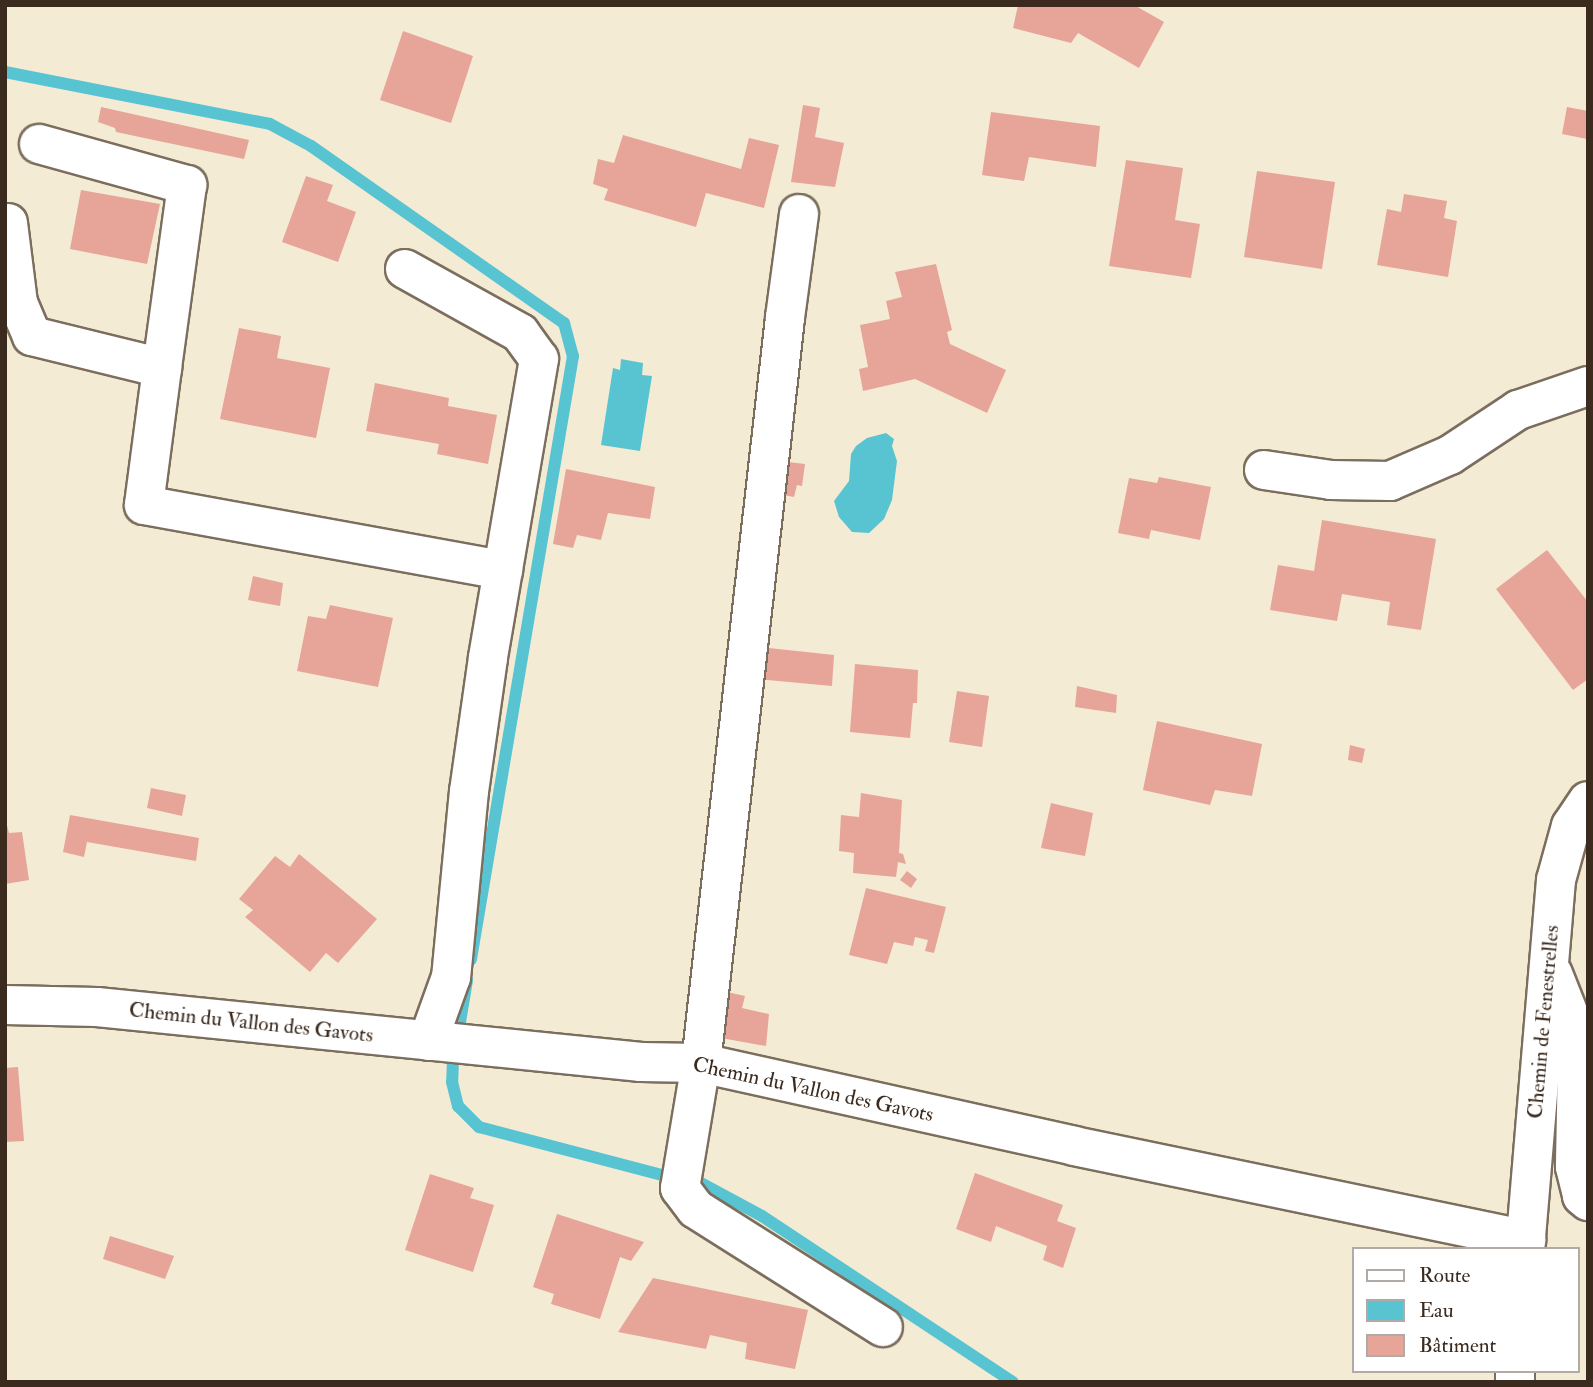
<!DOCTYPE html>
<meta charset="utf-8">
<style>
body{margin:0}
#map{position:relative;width:1593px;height:1387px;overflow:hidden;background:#f4ebd5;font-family:"IM FELL Double Pica",serif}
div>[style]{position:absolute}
.water>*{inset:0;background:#58c4d1}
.stream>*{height:12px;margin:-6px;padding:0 6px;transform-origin:6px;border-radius:6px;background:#58c4d1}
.building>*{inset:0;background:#e7a498}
.roads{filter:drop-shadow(2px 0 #7c6e5e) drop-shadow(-2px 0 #7c6e5e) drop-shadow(0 2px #7c6e5e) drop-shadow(0 -2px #7c6e5e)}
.minor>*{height:38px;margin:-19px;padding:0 19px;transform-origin:19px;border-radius:19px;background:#fff}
span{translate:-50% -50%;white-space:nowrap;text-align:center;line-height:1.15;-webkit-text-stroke:7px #fff;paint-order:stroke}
.street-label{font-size:21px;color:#3b2a1e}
.frame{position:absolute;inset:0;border:7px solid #3b2a1e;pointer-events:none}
.legend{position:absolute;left:1352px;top:1247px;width:228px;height:126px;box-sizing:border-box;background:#fff;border:2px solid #b1aaa5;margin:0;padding:9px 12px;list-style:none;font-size:21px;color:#3b2a1e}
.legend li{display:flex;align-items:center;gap:14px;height:35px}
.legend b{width:35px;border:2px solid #b1aaa5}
</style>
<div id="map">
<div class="water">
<div style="clip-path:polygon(621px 359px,643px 363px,642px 375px,652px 376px,640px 451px,601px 445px,613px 368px,620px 370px)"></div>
<div style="clip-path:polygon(886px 433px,894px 439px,892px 446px,897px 461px,892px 500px,884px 519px,869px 533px,852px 532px,839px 517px,834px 501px,849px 481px,851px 454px,856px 446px,867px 438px)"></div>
</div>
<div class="stream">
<div style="left:5px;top:72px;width:270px;rotate:11.1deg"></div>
<div style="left:270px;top:124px;width:47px;rotate:28.2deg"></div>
<div style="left:311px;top:146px;width:309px;rotate:35deg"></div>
<div style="left:564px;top:323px;width:34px;rotate:75deg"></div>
<div style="left:573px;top:356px;width:612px;rotate:99.6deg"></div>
<div style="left:459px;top:1028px;width:49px;rotate:-80.5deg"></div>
<div style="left:453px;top:1059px;width:23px;rotate:92deg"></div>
<div style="left:452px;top:1082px;width:25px;rotate:76deg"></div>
<div style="left:458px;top:1106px;width:30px;rotate:45deg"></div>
<div style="left:479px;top:1127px;width:193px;rotate:14.7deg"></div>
<div style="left:699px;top:1182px;width:72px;rotate:28.4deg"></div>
<div style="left:762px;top:1216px;width:301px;rotate:33.5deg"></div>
</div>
<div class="building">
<div style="clip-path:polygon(1018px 5px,1134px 5px,1164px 22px,1139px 68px,1078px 33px,1071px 43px,1013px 28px)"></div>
<div style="clip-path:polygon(403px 31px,473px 56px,451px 123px,380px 100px)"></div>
<div style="clip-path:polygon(803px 105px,820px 108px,815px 137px,844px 143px,835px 187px,791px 182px)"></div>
<div style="clip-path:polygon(101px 107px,249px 140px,244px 159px,116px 132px,115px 128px,98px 122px)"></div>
<div style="clip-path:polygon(1567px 107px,1588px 111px,1587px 139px,1562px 134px)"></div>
<div style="clip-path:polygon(991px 112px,1100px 126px,1096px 167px,1029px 157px,1024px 181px,982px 175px)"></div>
<div style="clip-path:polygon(623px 135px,741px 169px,749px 138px,779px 145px,764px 208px,706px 193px,696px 227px,604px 200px,608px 189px,593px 184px,598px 159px,614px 163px)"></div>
<div style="clip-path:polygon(1126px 160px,1183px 168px,1175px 220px,1200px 224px,1191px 278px,1109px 266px)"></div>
<div style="clip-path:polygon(1257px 171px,1335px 182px,1322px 269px,1244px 257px)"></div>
<div style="clip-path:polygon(306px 176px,333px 185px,327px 201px,356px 212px,338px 262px,282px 242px)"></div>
<div style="clip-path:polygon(81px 190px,160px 204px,147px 264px,70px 249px)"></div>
<div style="clip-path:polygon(1404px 194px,1447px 201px,1444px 218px,1457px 221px,1448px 277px,1377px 265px,1387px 209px,1401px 212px)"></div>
<div style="clip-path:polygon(936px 264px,952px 330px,947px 332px,950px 344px,1006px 370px,987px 413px,915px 379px,863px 391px,859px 369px,868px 367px,860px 325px,890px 319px,886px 301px,902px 297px,895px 272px)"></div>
<div style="clip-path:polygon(239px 328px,281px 336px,277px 358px,330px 368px,316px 438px,220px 419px)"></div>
<div style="clip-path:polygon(375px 383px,449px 398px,448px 406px,497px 415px,488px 464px,437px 454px,439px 444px,366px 431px)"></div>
<div style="clip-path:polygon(788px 462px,805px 464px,802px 486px,797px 485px,794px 497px,783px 495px)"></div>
<div style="clip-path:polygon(566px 469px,655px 487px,650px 519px,608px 513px,601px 540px,577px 535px,573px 548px,553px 544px)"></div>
<div style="clip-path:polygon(1159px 477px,1211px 487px,1200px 540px,1151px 530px,1149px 539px,1118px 533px,1129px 478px,1157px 483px)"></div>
<div style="clip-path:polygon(1322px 520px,1436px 539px,1421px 630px,1387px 625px,1390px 602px,1342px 594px,1337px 621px,1270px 610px,1278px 565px,1314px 571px)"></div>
<div style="clip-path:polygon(1547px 550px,1588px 602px,1588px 679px,1573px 690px,1496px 589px)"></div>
<div style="clip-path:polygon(253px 576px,283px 583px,280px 606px,248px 600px)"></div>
<div style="clip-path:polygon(330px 605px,393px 618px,378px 687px,297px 671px,308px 616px,326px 619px)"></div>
<div style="clip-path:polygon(760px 647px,834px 655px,832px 686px,757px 679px)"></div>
<div style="clip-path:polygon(855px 664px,918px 670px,917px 703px,913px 703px,910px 738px,850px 732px)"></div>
<div style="clip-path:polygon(1077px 686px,1117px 695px,1116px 713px,1075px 707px)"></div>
<div style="clip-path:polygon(957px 691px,989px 696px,982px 747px,949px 742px)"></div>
<div style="clip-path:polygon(1157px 721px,1262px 744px,1252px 796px,1215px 790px,1210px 805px,1143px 790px)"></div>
<div style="clip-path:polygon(1350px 745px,1365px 749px,1362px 763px,1348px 760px)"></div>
<div style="clip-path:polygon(151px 788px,186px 795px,182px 816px,147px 808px)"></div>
<div style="clip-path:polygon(861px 793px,902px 800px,899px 853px,903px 854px,906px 864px,898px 862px,896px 877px,853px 873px,854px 853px,839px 851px,841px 815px,859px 817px)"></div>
<div style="clip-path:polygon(1051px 803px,1093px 813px,1085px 856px,1041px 848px)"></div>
<div style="clip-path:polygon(70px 815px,199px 838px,196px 861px,87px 842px,84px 857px,63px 852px)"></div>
<div style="clip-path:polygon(5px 818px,9px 833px,22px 832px,29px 880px,5px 884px)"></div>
<div style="clip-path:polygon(299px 854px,377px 919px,338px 963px,326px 953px,310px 972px,245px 917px,253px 910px,239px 899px,275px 856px,290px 867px)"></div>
<div style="clip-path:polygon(907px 871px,917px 879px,911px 888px,900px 880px)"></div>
<div style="clip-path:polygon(866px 888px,946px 907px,934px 953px,925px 951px,928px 940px,915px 937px,913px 946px,894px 942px,887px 964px,849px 955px)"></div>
<div style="clip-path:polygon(727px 992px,745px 996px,742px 1008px,769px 1014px,766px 1046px,721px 1038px)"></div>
<div style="clip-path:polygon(18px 1067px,24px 1141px,5px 1142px,5px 1068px)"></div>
<div style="clip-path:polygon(975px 1173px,1063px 1205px,1057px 1221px,1076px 1228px,1063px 1268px,1043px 1260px,1047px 1246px,996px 1226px,991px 1242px,956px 1229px)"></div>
<div style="clip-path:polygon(430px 1174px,474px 1188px,470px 1198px,494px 1205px,473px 1272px,405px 1250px)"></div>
<div style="clip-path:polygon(557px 1214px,644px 1242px,631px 1261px,620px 1257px,600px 1319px,551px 1304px,554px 1294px,533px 1287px)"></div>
<div style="clip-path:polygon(110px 1236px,174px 1256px,165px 1279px,103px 1259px)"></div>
<div style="clip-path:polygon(653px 1278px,808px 1310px,795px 1369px,745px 1359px,747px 1343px,710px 1335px,706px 1349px,618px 1332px)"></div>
</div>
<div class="roads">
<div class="minor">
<div style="left:39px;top:144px;width:154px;rotate:15.5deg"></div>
<div style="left:187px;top:185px;width:185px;rotate:97.8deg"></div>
<div style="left:799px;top:214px;width:105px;rotate:97.7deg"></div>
<div style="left:785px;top:318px;width:750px;rotate:96.43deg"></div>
<div style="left:701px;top:1063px;width:127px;rotate:99.5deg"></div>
<div style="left:680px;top:1188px;width:26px;rotate:53deg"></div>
<div style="left:696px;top:1209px;width:221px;rotate:32.3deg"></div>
<div style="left:8px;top:223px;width:81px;rotate:82.9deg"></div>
<div style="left:18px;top:303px;width:36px;rotate:67deg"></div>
<div style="left:32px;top:336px;width:134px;rotate:13.8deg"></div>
<div style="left:162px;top:368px;width:138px;rotate:97.5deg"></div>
<div style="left:144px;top:505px;width:365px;rotate:10.3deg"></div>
<div style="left:405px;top:269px;width:132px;rotate:29.1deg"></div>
<div style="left:520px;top:333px;width:32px;rotate:54deg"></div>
<div style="left:539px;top:359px;width:303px;rotate:99.7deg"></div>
<div style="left:488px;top:658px;width:134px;rotate:98.1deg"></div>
<div style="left:469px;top:791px;width:187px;rotate:95.5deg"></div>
<div style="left:451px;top:977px;width:68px;rotate:109.8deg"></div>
<div style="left:1264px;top:470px;width:68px;rotate:8.5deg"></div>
<div style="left:1331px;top:480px;width:59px;rotate:1deg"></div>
<div style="left:1390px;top:481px;width:65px;rotate:-23.4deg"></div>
<div style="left:1450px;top:455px;width:82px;rotate:-33.5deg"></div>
<div style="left:1518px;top:410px;width:74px;rotate:-18.9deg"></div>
<div style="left:1553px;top:974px;width:52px;rotate:68.4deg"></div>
<div style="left:1572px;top:1022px;width:37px;rotate:82deg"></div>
<div style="left:1577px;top:1059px;width:108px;rotate:91.1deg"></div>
<div style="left:1575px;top:1167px;width:30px;rotate:76deg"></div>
<div style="left:1582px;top:1196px;width:8px;rotate:40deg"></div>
<div style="left:5px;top:1005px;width:92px;rotate:1.2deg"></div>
<div style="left:97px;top:1007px;width:547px;rotate:5.77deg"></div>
<div style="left:641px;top:1062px;width:60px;rotate:1deg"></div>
<div style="left:701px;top:1063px;width:382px;rotate:12.5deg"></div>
<div style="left:1074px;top:1146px;width:462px;rotate:11.7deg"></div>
<div style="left:1525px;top:1249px;width:370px;rotate:-85.2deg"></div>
<div style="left:1556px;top:880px;width:56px;rotate:-74.5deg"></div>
<div style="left:1571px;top:826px;width:30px;rotate:-56deg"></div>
<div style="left:1515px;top:1382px;width:11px;rotate:-90deg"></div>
</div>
</div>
<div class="street-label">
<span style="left:1544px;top:1022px;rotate:-85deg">Chemin de Fenestrelles</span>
<span style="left:251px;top:1023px;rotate:6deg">Chemin du Vallon des Gavots</span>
<span style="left:813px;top:1090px;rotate:12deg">Chemin du Vallon des Gavots</span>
</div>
<div class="frame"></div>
<ul class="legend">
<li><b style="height:9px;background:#fff"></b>Route</li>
<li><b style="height:19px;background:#58c4d1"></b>Eau</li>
<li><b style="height:19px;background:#e7a498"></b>Bâtiment</li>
</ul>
</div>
